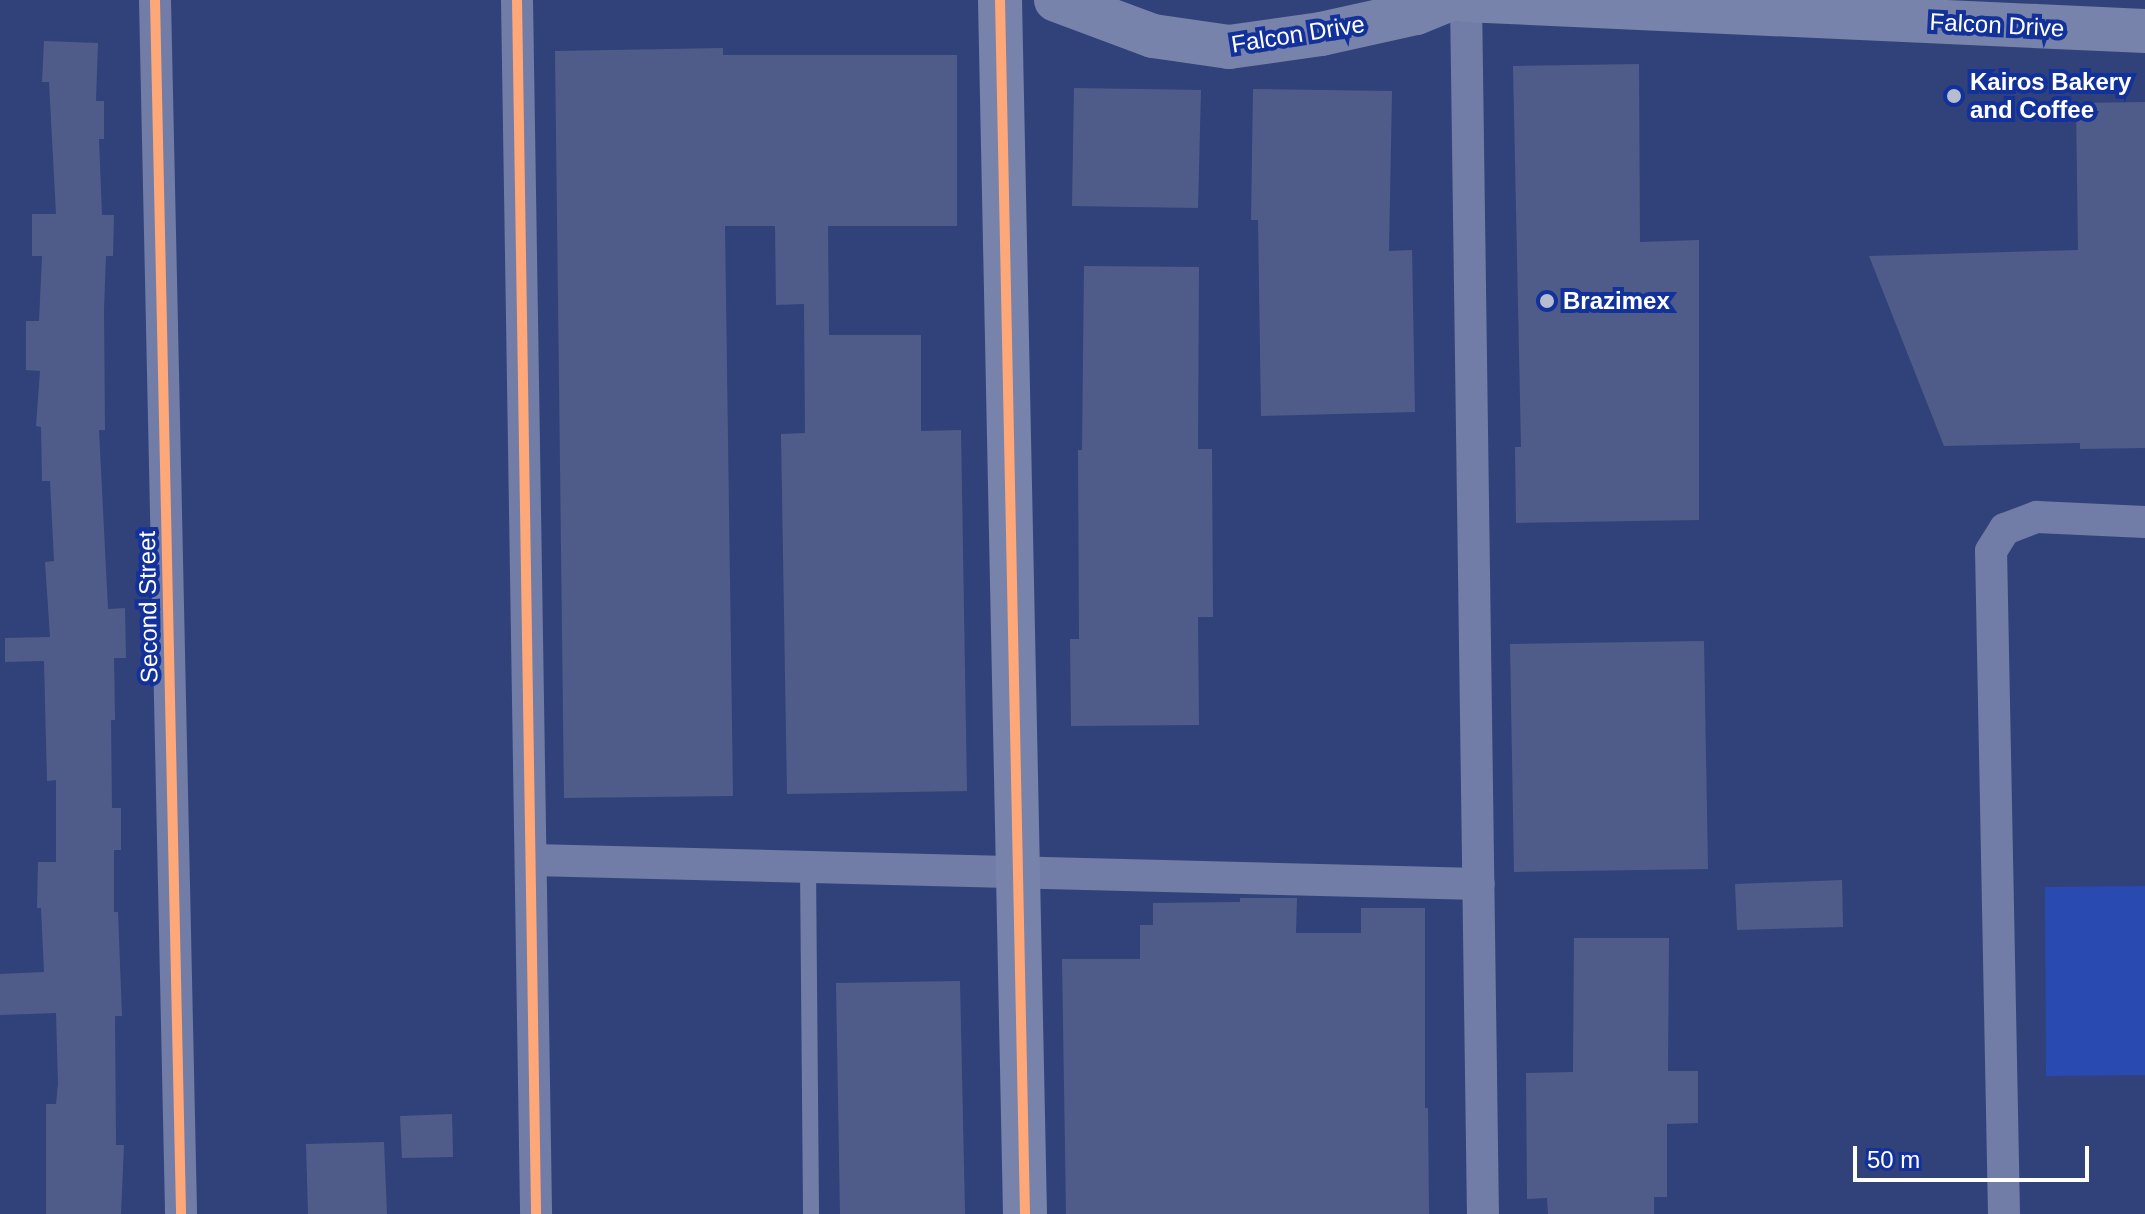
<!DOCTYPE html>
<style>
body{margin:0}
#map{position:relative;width:2145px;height:1214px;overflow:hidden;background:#31427b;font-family:Arial,sans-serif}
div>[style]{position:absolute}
.green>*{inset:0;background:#294ab1}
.building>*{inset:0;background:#4f5c89}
.lane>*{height:16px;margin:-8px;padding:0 8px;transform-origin:8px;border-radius:8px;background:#717da6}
.street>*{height:32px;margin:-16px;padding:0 16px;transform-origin:16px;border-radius:16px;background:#717da6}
.secondary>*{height:44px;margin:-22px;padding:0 22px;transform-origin:22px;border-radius:22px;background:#7783aa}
.cycleway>*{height:10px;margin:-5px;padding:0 5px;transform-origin:5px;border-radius:5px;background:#fea87a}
.dots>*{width:22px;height:22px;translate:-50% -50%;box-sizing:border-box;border:4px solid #12319a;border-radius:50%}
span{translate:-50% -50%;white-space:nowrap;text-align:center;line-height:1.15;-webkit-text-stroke:8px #12319a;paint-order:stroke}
.street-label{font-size:24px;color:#fff}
.poi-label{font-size:24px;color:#fff;font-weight:700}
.left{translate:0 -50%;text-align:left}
.scale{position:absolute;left:1853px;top:1146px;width:236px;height:36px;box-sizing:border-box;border:4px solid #fff;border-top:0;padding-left:10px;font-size:24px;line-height:28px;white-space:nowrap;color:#fff;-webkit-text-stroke:6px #12319a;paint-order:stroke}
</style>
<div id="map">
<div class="green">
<div style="clip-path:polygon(2145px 886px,2145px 1075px,2046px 1076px,2045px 887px)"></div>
</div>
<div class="building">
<div style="clip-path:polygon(44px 41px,98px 43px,96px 101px,104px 101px,104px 139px,99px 139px,102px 215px,114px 215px,113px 256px,106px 256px,104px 309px,105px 430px,99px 430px,108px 609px,125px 608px,126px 658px,114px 658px,115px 720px,111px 720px,112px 808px,121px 808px,121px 850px,114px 850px,114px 912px,118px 912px,122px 1016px,115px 1016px,116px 1145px,124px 1145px,121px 1214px,46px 1214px,46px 1104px,56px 1104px,58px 1084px,56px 1013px,0 1015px,0 974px,44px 972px,41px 908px,37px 908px,38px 862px,56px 862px,56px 780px,47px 781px,44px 661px,5px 662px,5px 638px,50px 637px,45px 562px,54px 561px,50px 481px,42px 481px,41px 427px,36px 426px,40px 371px,26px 370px,26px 321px,39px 321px,42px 256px,32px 256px,32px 214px,56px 214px,49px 82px,42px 82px)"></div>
<div style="clip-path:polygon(723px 48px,723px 55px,957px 55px,957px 226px,828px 226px,829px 335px,921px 335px,921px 431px,961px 430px,967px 791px,787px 794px,781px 434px,805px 433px,804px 304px,776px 305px,775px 226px,725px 226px,733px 796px,564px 798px,555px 51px)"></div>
<div style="clip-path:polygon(1639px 64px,1640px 242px,1699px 240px,1699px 520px,1516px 523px,1515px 447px,1521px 447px,1513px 66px)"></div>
<div style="clip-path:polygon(1074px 88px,1201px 90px,1198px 208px,1072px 206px)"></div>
<div style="clip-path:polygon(1253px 89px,1392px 91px,1389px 251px,1412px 250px,1415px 412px,1261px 416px,1258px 220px,1251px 220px)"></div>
<div style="clip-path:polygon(2145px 102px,2145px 448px,2080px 449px,2080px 443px,1944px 446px,1869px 256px,2078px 250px,2076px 103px)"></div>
<div style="clip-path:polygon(1084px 266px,1199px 267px,1198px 449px,1212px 449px,1213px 617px,1198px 617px,1199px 725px,1071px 726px,1070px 639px,1079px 639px,1078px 450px,1082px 450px)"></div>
<div style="clip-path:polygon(1704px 641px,1708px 869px,1514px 872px,1510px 644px)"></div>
<div style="clip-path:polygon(1842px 880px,1843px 927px,1737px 930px,1735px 884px)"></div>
<div style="clip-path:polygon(1240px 898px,1297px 898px,1296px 933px,1361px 933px,1361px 908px,1425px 908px,1425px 1108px,1428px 1108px,1429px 1214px,1066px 1214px,1062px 959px,1140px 959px,1140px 925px,1153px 925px,1153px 903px,1240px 902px)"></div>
<div style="clip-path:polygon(1574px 938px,1669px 938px,1668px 1071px,1698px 1071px,1698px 1123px,1667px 1124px,1667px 1197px,1654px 1197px,1654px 1214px,1548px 1214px,1547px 1198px,1527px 1199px,1526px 1073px,1573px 1072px)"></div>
<div style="clip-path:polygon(960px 981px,965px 1214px,840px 1214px,836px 983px)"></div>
<div style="clip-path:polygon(452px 1114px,453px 1157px,402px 1158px,400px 1116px)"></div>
<div style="clip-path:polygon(384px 1142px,387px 1214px,308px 1214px,306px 1144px)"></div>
</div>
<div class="lane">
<div style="left:808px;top:866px;width:348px;rotate:89.5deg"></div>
</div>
<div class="street">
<div style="left:155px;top:0;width:1214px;rotate:88.77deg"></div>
<div style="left:517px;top:0;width:1214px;rotate:89.1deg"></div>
<div style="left:1466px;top:0;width:1214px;rotate:89.2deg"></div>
<div style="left:533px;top:860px;width:946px;rotate:1.45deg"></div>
<div style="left:2004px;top:1214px;width:663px;rotate:-91.12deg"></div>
<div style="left:1991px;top:551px;width:26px;rotate:-58deg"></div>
<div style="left:2005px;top:529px;width:34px;rotate:-21deg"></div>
<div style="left:2037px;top:517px;width:108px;rotate:2.7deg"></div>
</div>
<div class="secondary">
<div style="left:1000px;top:0;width:1214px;rotate:88.82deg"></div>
<div style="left:1056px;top:0;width:103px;rotate:20.4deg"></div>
<div style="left:1153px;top:36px;width:77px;rotate:8.2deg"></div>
<div style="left:1229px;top:47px;width:93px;rotate:-8deg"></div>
<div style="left:1321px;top:34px;width:97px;rotate:-12.5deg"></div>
<div style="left:1416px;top:13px;width:35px;rotate:-22deg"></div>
<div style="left:1464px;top:0;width:682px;rotate:2.61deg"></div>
</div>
<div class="cycleway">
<div style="left:155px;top:0;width:1214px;rotate:88.77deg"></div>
<div style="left:517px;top:0;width:1214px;rotate:89.1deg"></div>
<div style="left:1000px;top:0;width:1214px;rotate:88.82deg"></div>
</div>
<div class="dots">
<div style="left:1954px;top:96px;background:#b7bdd1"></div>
<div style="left:1547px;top:301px;background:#b7bdd1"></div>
</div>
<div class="street-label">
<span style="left:1997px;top:25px;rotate:3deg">Falcon Drive</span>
<span style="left:1298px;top:34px;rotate:-9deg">Falcon Drive</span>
<span style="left:148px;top:607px;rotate:-91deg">Second Street</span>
</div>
<div class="poi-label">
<span class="left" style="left:1970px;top:96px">Kairos Bakery<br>and Coffee</span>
<span class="left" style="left:1563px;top:301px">Brazimex</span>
</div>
<div class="scale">50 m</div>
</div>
